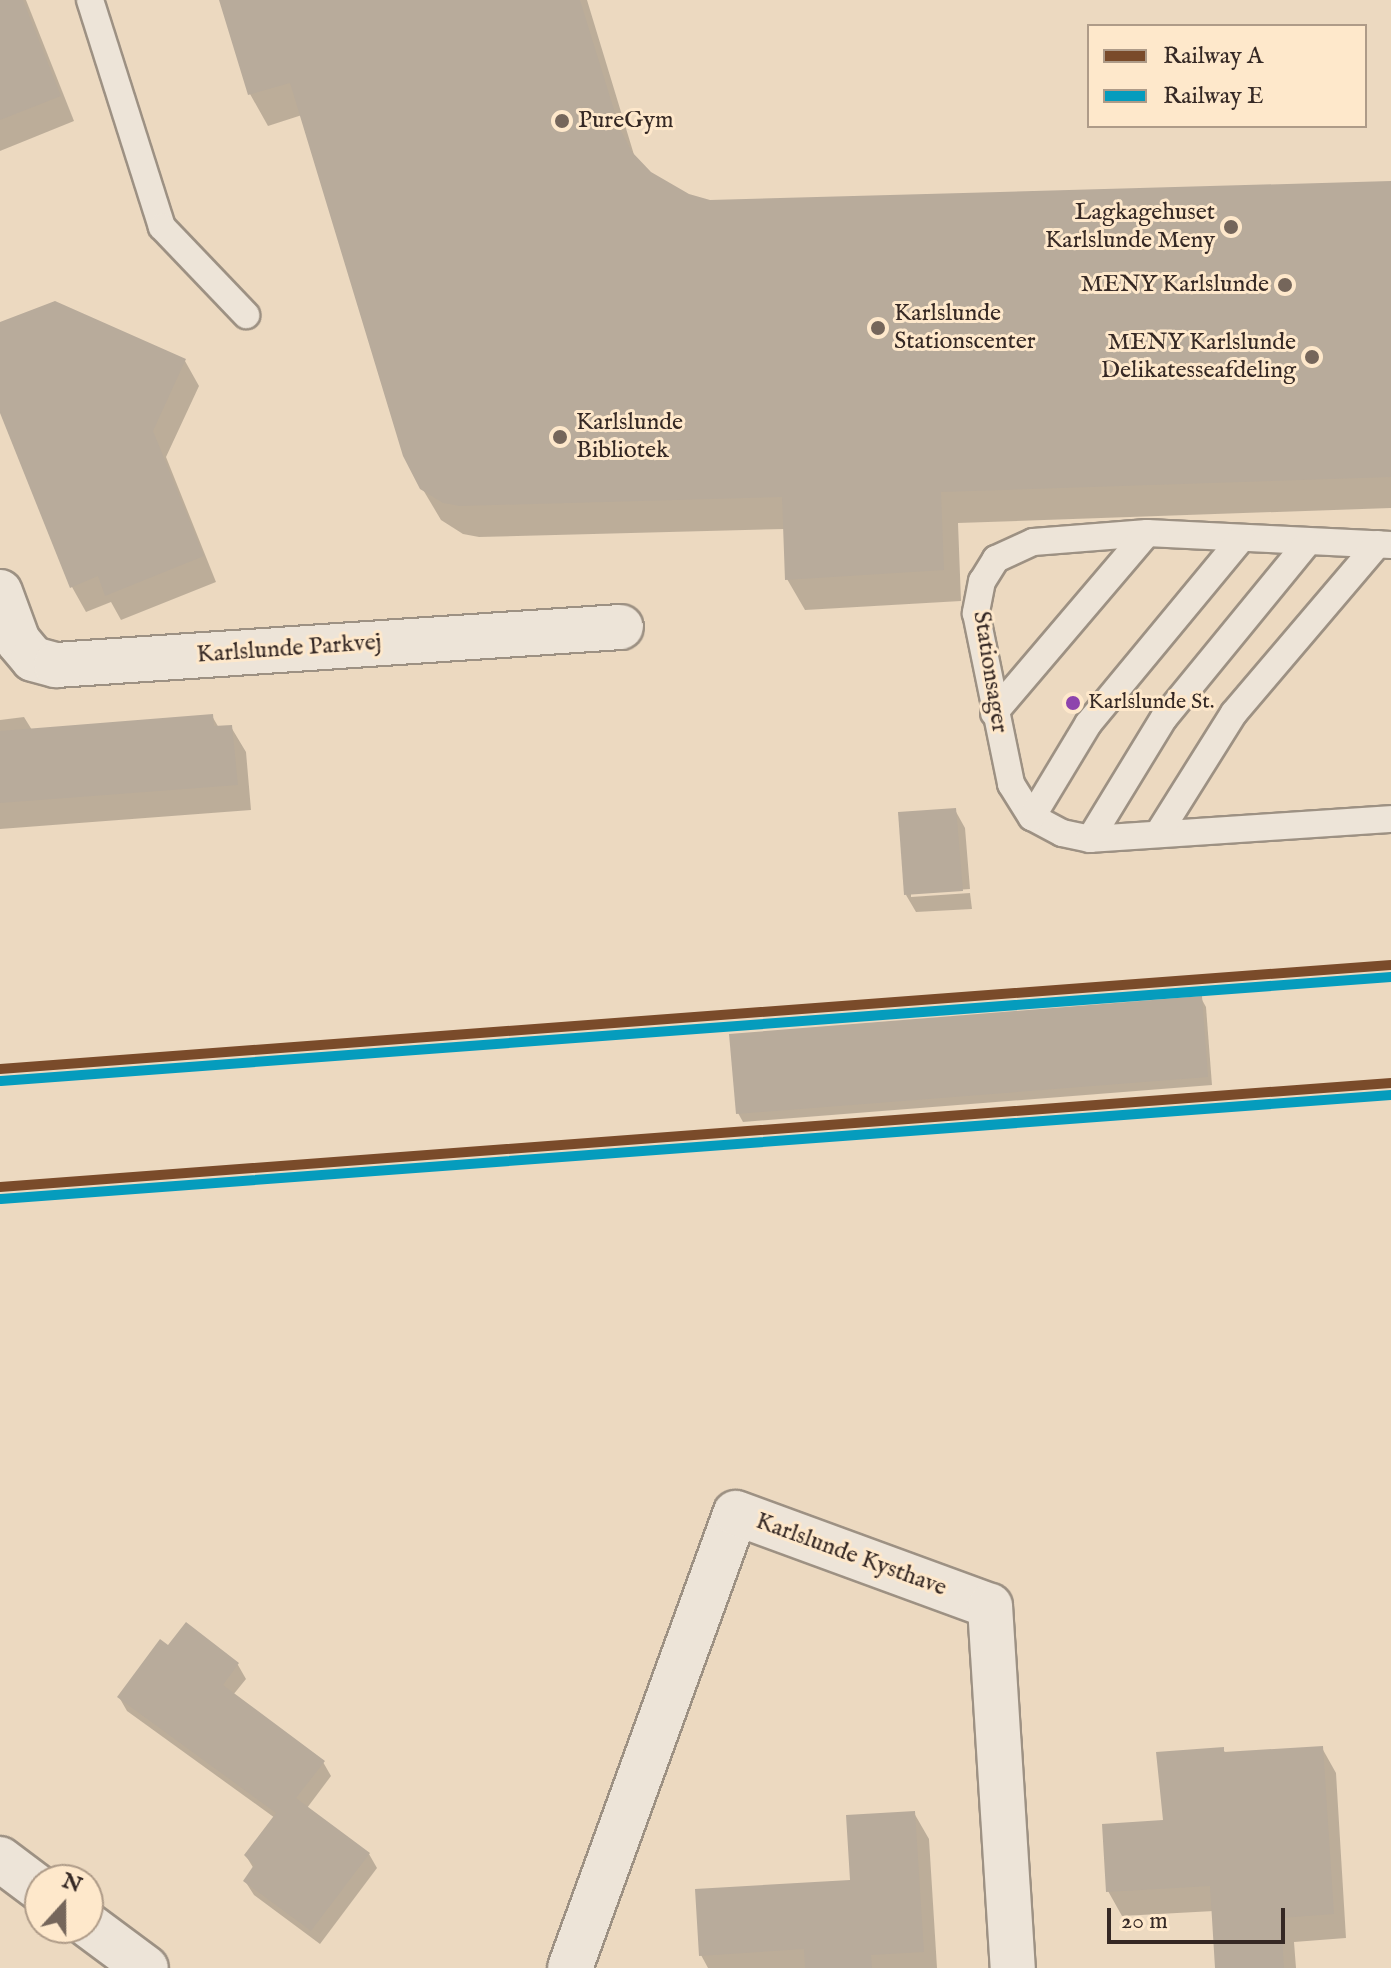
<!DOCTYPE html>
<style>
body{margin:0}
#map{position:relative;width:1391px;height:1968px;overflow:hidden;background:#ecd9c0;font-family:"IM FELL English",serif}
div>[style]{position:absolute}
.shadow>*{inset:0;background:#0003}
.building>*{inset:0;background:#b8ab9b}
.roads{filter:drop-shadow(2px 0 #9d9183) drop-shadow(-2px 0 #9d9183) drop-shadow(0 2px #9d9183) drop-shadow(0 -2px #9d9183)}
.service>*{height:26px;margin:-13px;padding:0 13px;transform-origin:13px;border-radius:13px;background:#ede4d8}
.minor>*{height:44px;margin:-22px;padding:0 22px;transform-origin:22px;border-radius:22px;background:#ede4d8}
.rail-1>*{height:10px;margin:-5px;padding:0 5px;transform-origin:5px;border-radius:5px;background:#7a4b2a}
.rail-2>*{height:10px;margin:-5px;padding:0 5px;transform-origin:5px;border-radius:5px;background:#059cbd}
.dots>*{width:22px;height:22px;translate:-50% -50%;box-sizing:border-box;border:4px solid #fee8cb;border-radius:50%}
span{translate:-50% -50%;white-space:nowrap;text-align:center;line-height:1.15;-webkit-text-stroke:6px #fee8cb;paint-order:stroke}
.bus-label{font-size:22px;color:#352824}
.left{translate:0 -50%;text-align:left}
.poi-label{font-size:24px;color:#352824}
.right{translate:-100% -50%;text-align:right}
.street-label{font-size:24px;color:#352824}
.legend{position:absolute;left:1087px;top:24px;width:280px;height:104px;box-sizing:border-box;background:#fee8cb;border:2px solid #ae9b88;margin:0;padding:10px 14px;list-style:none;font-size:24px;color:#352824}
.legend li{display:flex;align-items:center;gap:16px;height:40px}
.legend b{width:40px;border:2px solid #ae9b88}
.north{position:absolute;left:24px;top:1864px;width:80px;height:80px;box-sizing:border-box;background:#fee8cb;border:2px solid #ae9b88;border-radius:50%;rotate:21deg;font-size:22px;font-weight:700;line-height:32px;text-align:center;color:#352824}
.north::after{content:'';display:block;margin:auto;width:28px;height:36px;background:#75665b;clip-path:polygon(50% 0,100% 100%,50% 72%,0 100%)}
.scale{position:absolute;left:1107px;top:1908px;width:178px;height:36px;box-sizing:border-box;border:4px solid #352824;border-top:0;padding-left:10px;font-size:24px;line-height:28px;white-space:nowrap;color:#352824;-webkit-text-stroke:6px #fee8cb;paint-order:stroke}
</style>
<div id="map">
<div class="shadow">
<div style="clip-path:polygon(0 0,26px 0,74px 121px,0 151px)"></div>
<div style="clip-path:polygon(221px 0,587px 0,635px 158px,650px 174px,688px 196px,710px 202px,1391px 182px,1391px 508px,958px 523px,961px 601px,805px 610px,787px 579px,785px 529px,479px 537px,463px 534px,441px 520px,422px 488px,302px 115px,268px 126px,250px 94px)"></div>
<div style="clip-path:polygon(0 325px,185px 361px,199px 386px,166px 457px,216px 582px,121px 620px,111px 602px,86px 612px,72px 587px,0 407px)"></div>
<div style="clip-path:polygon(212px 716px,219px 728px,231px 727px,246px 752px,251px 810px,0 829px,0 720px,24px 717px,32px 730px)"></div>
<div style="clip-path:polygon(955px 810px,965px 828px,970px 889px,911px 893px,911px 897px,970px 893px,972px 909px,916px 912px,906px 895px)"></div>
<div style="clip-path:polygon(1201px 998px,1206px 1007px,1212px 1085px,743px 1122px,738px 1113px)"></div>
<div style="clip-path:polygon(168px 1648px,238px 1665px,246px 1679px,233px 1695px,323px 1762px,331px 1776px,307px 1808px,369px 1854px,377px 1868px,320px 1944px,254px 1895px,245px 1881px,254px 1869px,246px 1856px,275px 1818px,127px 1711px,119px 1697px)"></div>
<div style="clip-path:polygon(1322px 1748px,1336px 1773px,1346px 1938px,1294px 1942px,1296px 1968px,1217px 1968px,1214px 1911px,1122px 1916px,1108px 1891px,1223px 1749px,1226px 1754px)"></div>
<div style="clip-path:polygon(914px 1813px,929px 1839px,937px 1968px,708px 1968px,701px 1955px,852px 1881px)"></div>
</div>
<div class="building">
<div style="clip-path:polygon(0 0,23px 0,61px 96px,0 120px)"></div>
<div style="clip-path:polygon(219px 0,580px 0,620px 129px,632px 152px,651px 172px,689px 194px,710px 200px,1391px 181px,1391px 477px,941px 492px,944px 570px,785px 580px,782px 497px,460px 506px,443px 503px,420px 489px,403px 456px,290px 83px,248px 95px)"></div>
<div style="clip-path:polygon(55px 301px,186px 359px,153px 431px,204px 556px,105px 596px,98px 576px,70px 588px,0 413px,0 322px)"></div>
<div style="clip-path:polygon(213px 714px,214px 726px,232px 725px,238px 785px,0 803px,0 731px)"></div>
<div style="clip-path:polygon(956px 808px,963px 891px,904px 895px,898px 812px)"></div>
<div style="clip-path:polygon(1202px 996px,1208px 1077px,736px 1114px,729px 1034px)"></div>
<div style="clip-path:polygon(186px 1622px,239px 1663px,223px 1685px,325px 1761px,296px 1798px,370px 1853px,311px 1931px,243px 1881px,254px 1865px,244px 1855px,276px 1813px,117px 1697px,160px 1639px,168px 1645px)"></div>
<div style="clip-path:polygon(1323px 1746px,1334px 1914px,1281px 1918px,1284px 1968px,1215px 1968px,1210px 1886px,1106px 1892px,1102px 1824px,1163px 1820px,1156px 1752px,1224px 1747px,1224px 1752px)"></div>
<div style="clip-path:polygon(915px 1811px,924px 1952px,871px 1955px,872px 1968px,805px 1968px,804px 1949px,699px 1956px,695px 1889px,850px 1880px,846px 1815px)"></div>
</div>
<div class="roads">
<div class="service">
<div style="left:90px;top:0;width:238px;rotate:72.4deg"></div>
<div style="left:162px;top:227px;width:122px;rotate:46.3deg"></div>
<div style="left:1391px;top:545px;width:244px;rotate:-177.2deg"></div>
<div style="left:1147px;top:533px;width:114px;rotate:175.5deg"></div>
<div style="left:1033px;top:542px;width:41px;rotate:155.3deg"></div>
<div style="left:996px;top:559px;width:26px;rotate:122deg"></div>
<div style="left:982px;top:581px;width:33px;rotate:101deg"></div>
<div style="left:976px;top:613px;width:175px;rotate:78.4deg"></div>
<div style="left:1011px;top:784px;width:39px;rotate:58deg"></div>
<div style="left:1032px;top:817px;width:34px;rotate:28deg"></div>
<div style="left:1062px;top:833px;width:29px;rotate:12deg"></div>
<div style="left:1090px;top:839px;width:302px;rotate:-3.8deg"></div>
<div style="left:994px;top:713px;width:236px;rotate:-49.6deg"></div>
<div style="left:1032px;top:817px;width:109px;rotate:-58.9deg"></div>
<div style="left:1088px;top:724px;width:241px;rotate:-50.4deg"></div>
<div style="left:1158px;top:834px;width:143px;rotate:-57.9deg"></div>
<div style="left:1234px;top:713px;width:222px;rotate:-49.6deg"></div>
<div style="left:1090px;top:839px;width:142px;rotate:-58.6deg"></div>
<div style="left:1164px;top:718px;width:226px;rotate:-50.7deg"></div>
</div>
<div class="minor">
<div style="left:0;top:592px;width:52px;rotate:69.8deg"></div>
<div style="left:18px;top:641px;width:23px;rotate:50deg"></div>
<div style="left:33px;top:659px;width:24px;rotate:15deg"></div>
<div style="left:56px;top:665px;width:566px;rotate:-3.85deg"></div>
<div style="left:0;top:1859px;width:50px;rotate:36.9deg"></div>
<div style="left:88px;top:1925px;width:72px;rotate:36.6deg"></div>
<div style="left:570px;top:1968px;width:484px;rotate:-70deg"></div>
<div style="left:736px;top:1513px;width:270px;rotate:20.1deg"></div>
<div style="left:990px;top:1606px;width:363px;rotate:86.4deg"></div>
</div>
</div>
<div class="rail-1">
<div style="left:0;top:1069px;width:1395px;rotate:-4.28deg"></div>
<div style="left:0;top:1187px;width:1395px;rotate:-4.28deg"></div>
</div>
<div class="rail-2">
<div style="left:1px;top:1081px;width:1394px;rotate:-4.28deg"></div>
<div style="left:1px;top:1199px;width:1394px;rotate:-4.28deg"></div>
</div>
<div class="dots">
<div style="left:562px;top:121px;background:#75665b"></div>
<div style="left:1231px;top:227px;background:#75665b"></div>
<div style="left:1285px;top:285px;background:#75665b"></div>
<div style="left:878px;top:328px;background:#75665b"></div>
<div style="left:1312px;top:357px;background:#75665b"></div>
<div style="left:560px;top:437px;background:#75665b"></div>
<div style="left:1073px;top:703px;background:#8e44ad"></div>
</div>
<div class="bus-label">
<span class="left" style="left:1088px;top:703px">Karlslunde St.</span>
</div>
<div class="poi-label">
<span class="left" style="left:578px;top:121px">PureGym</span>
<span class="right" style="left:1215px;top:227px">Lagkagehuset<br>Karlslunde Meny</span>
<span class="right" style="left:1269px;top:285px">MENY Karlslunde</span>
<span class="left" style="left:894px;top:328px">Karlslunde<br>Stationscenter</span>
<span class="right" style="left:1296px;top:357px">MENY Karlslunde<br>Delikatesseafdeling</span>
<span class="left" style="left:576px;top:437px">Karlslunde<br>Bibliotek</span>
</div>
<div class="street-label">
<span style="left:289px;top:649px;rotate:-4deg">Karlslunde Parkvej</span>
<span style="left:990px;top:672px;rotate:81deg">Stationsager</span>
<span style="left:851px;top:1555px;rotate:20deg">Karlslunde Kysthave</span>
</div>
<ul class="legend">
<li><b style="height:10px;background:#7a4b2a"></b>Railway A</li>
<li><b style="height:10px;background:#059cbd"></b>Railway E</li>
</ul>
<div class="north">N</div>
<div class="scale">20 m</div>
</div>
